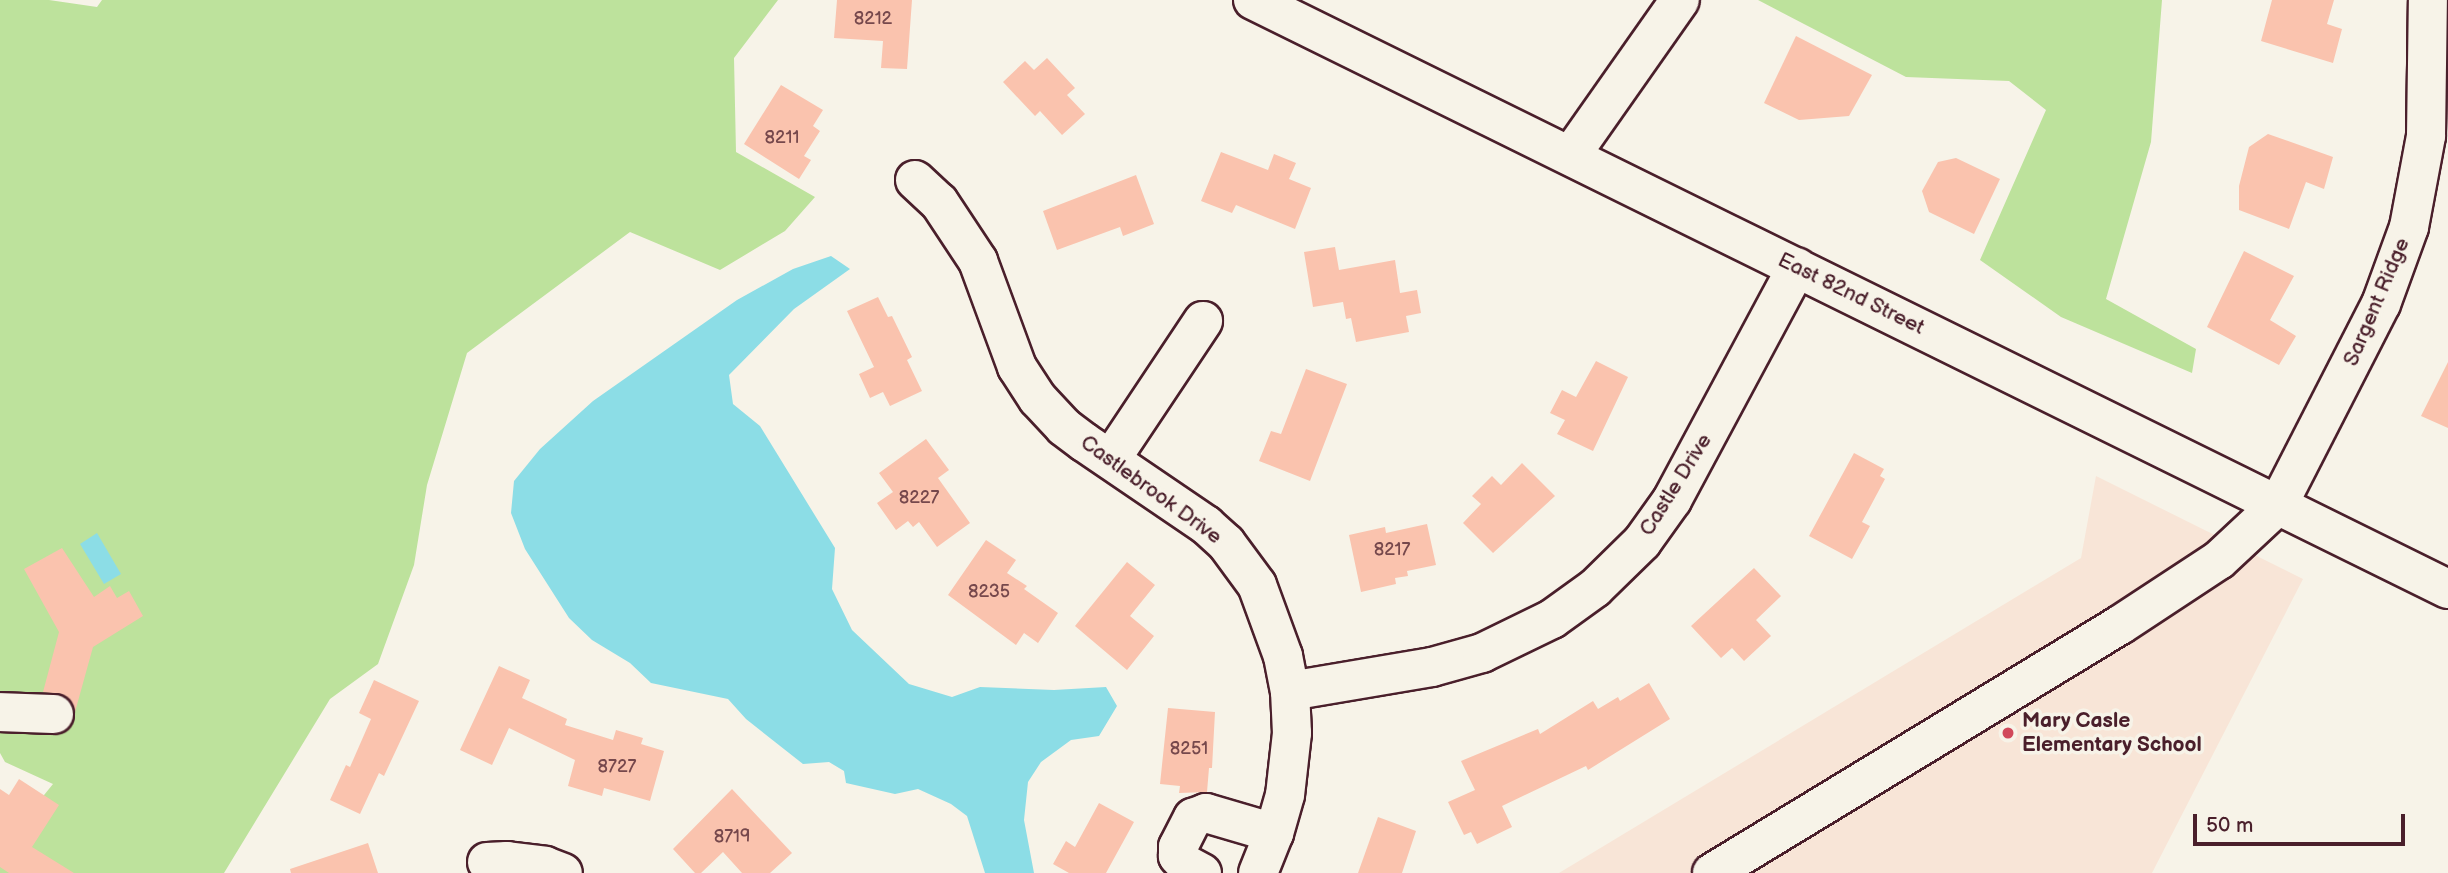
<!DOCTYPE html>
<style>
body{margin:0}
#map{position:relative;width:2448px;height:873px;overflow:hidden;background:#f7f3e8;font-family:"Balsamiq Sans",sans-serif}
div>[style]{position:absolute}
.built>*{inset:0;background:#f8e5d7}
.green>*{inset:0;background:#bde29c}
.water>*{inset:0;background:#8cdde6}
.building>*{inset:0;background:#fac3ae}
.roads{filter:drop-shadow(2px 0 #4a1f2b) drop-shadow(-2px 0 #4a1f2b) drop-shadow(0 2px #4a1f2b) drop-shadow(0 -2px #4a1f2b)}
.minor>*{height:38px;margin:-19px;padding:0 19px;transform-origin:19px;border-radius:19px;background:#f7f3e8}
.major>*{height:38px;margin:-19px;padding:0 19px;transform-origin:19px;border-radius:19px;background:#f7f3e8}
.dots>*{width:19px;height:19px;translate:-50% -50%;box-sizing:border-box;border:4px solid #f7f3e8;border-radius:50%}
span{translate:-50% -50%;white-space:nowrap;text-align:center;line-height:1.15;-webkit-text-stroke:7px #f7f3e8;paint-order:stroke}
.number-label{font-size:18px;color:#76484c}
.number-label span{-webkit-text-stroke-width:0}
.street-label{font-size:21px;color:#4a1f2b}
.poi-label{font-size:21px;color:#4a1f2b;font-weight:700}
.left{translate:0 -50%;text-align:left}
.scale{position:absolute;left:2193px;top:814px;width:212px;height:32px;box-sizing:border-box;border:4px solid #4a1f2b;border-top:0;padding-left:9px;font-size:21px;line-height:24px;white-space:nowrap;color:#4a1f2b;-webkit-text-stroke:5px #f7f3e8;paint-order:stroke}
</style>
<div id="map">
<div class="built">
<div style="clip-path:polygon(2096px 476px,2303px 579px,2152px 873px,1559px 873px,2081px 558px)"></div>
</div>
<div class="green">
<div style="clip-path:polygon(0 0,49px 0,97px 7px,102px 0,778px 0,734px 58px,736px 152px,815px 197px,785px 231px,720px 270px,630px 232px,467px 353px,427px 485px,414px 565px,378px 664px,330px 699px,224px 873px,0 873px,0 840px,14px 832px,53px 784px,5px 762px,0 753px)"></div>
<div style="clip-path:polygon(1758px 0,2162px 0,2151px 142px,2106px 299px,2196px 349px,2192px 373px,2061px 317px,1980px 260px,2046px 110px,2009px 81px,1906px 77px)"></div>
</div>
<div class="water">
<div style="clip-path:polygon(831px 256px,850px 269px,794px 309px,729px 375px,733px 404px,760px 426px,835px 548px,832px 589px,852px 630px,909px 684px,952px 697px,980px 687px,1054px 690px,1106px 687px,1117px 706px,1099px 736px,1071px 740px,1041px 762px,1028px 782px,1024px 820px,1034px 873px,985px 873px,967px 816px,951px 804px,918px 789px,895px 794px,846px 783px,844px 771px,829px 762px,803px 764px,746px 719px,728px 699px,651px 683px,630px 663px,592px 640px,569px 618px,525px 549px,511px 513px,514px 481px,540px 449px,593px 401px,737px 300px,793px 269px)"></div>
<div style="clip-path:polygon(97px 533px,121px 574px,104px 584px,80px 544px)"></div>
</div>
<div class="building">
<div style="clip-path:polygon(837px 0,912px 0,907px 69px,881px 68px,883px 41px,834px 38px)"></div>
<div style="clip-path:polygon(2272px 0,2334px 0,2327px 24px,2342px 29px,2333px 63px,2261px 41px)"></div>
<div style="clip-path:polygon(1796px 36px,1872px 75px,1849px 116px,1799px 120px,1764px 103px)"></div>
<div style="clip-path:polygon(1047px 58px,1075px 88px,1067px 95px,1085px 114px,1062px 135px,1040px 111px,1035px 116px,1003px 82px,1025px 61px,1034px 70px)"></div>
<div style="clip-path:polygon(781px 85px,823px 110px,813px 126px,820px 131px,804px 156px,811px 160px,799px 179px,744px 144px)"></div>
<div style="clip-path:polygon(2268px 134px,2333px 157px,2324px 189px,2306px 182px,2289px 229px,2239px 210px,2239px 186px,2249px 147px)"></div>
<div style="clip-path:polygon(1221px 152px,1268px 170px,1274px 154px,1296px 163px,1289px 179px,1311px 188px,1295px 229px,1236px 205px,1232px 213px,1201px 201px)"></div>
<div style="clip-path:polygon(1956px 158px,2000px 179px,1974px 234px,1929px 212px,1922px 191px,1938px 162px)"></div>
<div style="clip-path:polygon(1136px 175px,1154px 224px,1123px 236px,1120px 227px,1057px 250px,1043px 211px)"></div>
<div style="clip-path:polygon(1335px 247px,1339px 270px,1395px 260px,1400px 293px,1417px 290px,1421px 313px,1406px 316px,1409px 332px,1356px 342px,1351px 318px,1346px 319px,1343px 302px,1313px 307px,1304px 252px)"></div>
<div style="clip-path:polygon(2244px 251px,2294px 276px,2270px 320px,2296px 336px,2279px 365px,2207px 327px)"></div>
<div style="clip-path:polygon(878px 297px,888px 317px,892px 316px,912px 357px,907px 360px,922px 391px,890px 406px,883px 392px,870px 398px,859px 374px,874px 367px,847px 311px)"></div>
<div style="clip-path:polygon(1596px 361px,1628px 377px,1593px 451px,1557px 434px,1565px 420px,1550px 413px,1562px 390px,1576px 397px)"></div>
<div style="clip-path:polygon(2448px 362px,2448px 428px,2421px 416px)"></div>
<div style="clip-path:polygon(1306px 369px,1347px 384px,1310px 481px,1259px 461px,1271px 431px,1281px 434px)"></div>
<div style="clip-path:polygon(926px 439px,949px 470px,938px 478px,970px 523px,937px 547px,919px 522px,913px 527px,908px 521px,896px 530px,877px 503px,893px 492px,879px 473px)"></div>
<div style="clip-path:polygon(1854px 453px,1884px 469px,1880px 476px,1885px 479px,1862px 522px,1870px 526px,1852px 559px,1809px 536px)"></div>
<div style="clip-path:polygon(1522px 463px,1555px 496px,1493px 553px,1463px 523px,1481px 504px,1472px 496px,1492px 476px,1501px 485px)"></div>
<div style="clip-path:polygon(1427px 524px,1436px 565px,1407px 571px,1408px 576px,1395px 578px,1396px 584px,1361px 592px,1349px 535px,1385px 527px,1386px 533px)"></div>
<div style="clip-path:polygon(986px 540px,1016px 560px,1007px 573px,1027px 586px,1024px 589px,1058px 613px,1038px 643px,1024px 633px,1016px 645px,948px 595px)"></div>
<div style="clip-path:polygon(62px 548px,94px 597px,110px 586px,117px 598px,129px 591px,143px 616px,93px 647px,75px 712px,66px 696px,43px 692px,59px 632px,24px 569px)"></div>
<div style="clip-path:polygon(1127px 562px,1155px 585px,1130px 616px,1154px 636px,1127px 670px,1075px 626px)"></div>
<div style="clip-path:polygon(1754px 568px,1781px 596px,1756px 620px,1771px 636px,1744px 661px,1732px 648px,1721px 658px,1691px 626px)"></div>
<div style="clip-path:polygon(499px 666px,530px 680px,522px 698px,567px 719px,565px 725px,613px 740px,616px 730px,643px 738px,641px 744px,664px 751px,650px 801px,604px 788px,602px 796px,568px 786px,575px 760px,509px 728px,492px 765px,460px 750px)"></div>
<div style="clip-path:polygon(374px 680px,419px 701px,384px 776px,379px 773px,360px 814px,330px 800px,346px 765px,350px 767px,371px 719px,359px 713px)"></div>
<div style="clip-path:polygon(1649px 683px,1670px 719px,1588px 770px,1586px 766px,1502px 806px,1512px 827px,1477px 844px,1471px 832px,1464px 835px,1448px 802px,1475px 790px,1461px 761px,1538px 729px,1540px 734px,1593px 701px,1598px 709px,1618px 697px,1620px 701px)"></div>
<div style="clip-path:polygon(1168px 708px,1215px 712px,1212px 768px,1209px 768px,1207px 792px,1179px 793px,1180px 786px,1160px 784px)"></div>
<div style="clip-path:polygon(19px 779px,59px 805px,32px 847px,74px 873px,9px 873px,0 867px,0 789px,9px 795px)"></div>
<div style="clip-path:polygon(732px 789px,792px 853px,770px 873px,742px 873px,723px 852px,701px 873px,695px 873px,673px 849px)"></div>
<div style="clip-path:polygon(1099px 803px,1134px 822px,1106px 873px,1069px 873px,1053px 864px,1066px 841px,1075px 847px)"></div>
<div style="clip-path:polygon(1378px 817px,1416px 831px,1402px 873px,1358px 873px)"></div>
<div style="clip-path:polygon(368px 843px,378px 873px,291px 873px,290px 869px)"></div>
</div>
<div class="roads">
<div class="minor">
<div style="left:1571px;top:155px;width:189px;rotate:-54.9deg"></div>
<div style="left:915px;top:180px;width:33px;rotate:43deg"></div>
<div style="left:939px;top:202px;width:71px;rotate:56.5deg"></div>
<div style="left:978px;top:261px;width:113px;rotate:69.8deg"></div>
<div style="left:1017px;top:367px;width:38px;rotate:57deg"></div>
<div style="left:1038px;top:399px;width:38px;rotate:47deg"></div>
<div style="left:1064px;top:427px;width:25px;rotate:37deg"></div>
<div style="left:1084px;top:442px;width:148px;rotate:34.2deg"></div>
<div style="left:1206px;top:525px;width:27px;rotate:42deg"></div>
<div style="left:1226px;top:543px;width:52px;rotate:53.6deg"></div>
<div style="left:1257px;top:585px;width:76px;rotate:69.9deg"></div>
<div style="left:1283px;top:656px;width:36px;rotate:79deg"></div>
<div style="left:1290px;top:691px;width:42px;rotate:87.3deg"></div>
<div style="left:1292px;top:733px;width:62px;rotate:96.4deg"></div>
<div style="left:1285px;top:795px;width:40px;rotate:106deg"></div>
<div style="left:1274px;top:833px;width:43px;rotate:111.8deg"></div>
<div style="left:1111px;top:459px;width:166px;rotate:-56.3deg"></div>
<div style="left:1290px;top:691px;width:144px;rotate:-9.6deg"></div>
<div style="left:1432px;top:667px;width:52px;rotate:-15.6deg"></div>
<div style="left:1482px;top:653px;width:78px;rotate:-25.9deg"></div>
<div style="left:1552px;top:619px;width:53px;rotate:-35.8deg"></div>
<div style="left:1595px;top:588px;width:66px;rotate:-44.4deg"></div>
<div style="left:1642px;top:542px;width:52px;rotate:-54.5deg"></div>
<div style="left:1672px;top:500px;width:264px;rotate:-61.8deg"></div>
<div style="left:0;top:712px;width:54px;rotate:2.1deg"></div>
<div style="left:487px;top:862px;width:20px;rotate:-3deg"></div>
<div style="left:507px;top:861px;width:38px;rotate:7deg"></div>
<div style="left:545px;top:866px;width:19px;rotate:21deg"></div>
<div style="left:1202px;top:873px;width:19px;rotate:-152deg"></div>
<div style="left:1185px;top:864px;width:11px;rotate:-131deg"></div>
<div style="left:1178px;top:856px;width:9px;rotate:-90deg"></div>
<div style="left:1178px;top:847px;width:33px;rotate:-63deg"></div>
<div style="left:1193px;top:818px;width:14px;rotate:-21deg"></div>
<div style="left:1206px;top:813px;width:71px;rotate:16.4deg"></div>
<div style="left:1712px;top:873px;width:477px;rotate:-31.3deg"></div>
<div style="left:2120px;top:625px;width:118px;rotate:-33.3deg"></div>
<div style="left:2219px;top:560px;width:81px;rotate:-43deg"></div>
<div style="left:2278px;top:505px;width:226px;rotate:-62.9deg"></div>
<div style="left:2381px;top:304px;width:82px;rotate:-70deg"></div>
<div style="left:2409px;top:227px;width:93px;rotate:-79.4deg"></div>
<div style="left:2426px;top:136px;width:136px;rotate:-89.2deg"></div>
</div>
<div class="major">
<div style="left:1253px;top:0;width:1332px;rotate:26.24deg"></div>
</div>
</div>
<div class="dots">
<div style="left:2008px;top:733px;background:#d1495b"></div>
</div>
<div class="number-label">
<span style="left:873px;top:19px">8212</span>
<span style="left:782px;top:138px">8211</span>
<span style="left:919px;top:498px">8227</span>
<span style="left:1392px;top:550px">8217</span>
<span style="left:989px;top:592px">8235</span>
<span style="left:1189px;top:749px">8251</span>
<span style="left:617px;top:767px">8727</span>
<span style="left:732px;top:837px">8719</span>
</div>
<div class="street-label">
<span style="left:1851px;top:294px;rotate:26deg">East 82nd Street</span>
<span style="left:2377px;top:302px;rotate:-67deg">Sargent Ridge</span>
<span style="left:1676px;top:485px;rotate:-58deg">Castle Drive</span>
<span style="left:1151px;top:490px;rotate:36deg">Castlebrook Drive</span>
</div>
<div class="poi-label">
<span class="left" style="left:2022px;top:733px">Mary Casle<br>Elementary School</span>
</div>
<div class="scale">50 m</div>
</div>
